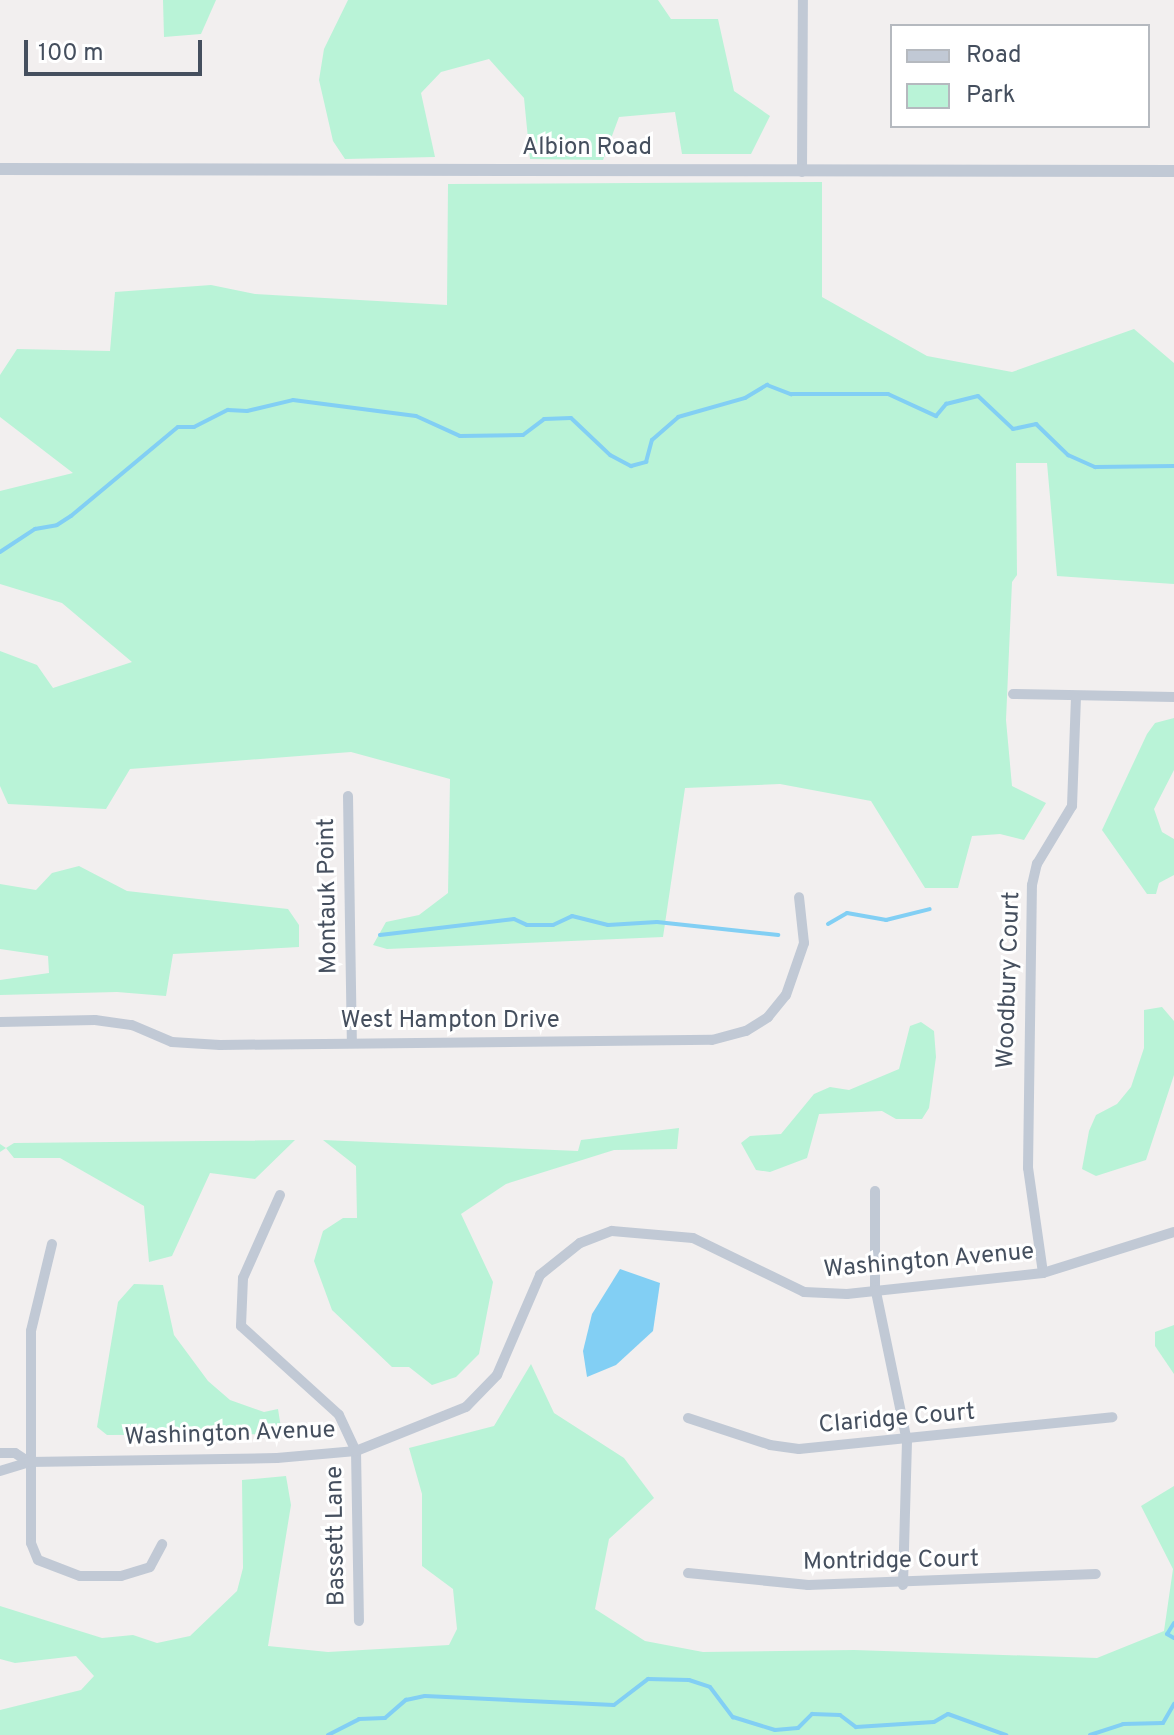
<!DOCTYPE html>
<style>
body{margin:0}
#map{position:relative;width:1174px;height:1735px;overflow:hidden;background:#f2efef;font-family:Overpass,sans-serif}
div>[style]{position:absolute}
.green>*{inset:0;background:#b9f3d7}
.water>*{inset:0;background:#82cff4}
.stream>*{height:4px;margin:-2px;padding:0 2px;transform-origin:2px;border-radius:2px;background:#82cff4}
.minor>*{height:10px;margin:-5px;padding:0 5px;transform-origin:5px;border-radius:5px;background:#c1c9d5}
.tertiary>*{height:12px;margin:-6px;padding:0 6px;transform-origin:6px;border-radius:6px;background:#c1c9d5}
span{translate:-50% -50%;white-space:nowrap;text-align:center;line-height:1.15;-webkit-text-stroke:6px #fff;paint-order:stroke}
.street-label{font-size:24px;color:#454f5e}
.legend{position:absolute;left:890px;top:24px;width:260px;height:104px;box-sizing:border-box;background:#fff;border:2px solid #b5b9bf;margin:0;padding:10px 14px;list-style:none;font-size:24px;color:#454f5e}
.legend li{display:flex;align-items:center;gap:16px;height:40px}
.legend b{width:40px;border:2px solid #b5b9bf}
.scale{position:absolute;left:24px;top:40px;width:178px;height:36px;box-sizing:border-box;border:4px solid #454f5e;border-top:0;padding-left:10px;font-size:24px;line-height:28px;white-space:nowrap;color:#454f5e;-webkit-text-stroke:6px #fff;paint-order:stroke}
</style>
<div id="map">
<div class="green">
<div style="clip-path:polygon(163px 0,216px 0,201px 34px,164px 37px)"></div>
<div style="clip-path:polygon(348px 0,658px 0,671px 19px,718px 19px,734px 91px,770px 116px,751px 154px,682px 154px,675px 112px,619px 117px,603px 160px,530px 159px,524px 98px,489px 59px,441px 72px,421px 93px,435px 157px,345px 159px,333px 141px,319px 80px,324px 49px)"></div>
<div style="clip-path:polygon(822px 182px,822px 297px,927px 356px,1012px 372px,1134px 329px,1174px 363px,1174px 584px,1057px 576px,1047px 463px,1016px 463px,1017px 575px,1012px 582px,1006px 720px,1012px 786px,1046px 803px,1024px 840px,1000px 834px,972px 836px,958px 888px,925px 888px,871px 801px,780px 784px,685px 788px,663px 937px,387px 949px,373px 945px,386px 922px,419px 915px,448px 893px,450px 779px,351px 752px,130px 769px,106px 809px,8px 804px,0 786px,0 651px,37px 665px,53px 688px,132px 662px,62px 603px,0 584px,0 491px,73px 473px,0 417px,0 375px,17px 349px,110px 351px,115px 292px,211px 285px,255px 294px,447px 305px,448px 184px)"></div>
<div style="clip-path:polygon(1174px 718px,1174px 770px,1154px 809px,1162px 832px,1174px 839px,1174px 875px,1159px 883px,1156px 894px,1147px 894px,1102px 830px,1147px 734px,1155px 723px)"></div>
<div style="clip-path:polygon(79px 866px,127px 891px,288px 909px,299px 925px,299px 947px,173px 954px,166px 996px,117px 992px,0 995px,0 980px,49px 973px,48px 956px,0 949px,0 884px,36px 890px,52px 873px)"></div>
<div style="clip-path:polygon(1162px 1007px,1174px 1021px,1174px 1075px,1146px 1160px,1096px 1176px,1082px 1169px,1089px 1131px,1096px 1115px,1117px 1104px,1131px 1087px,1144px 1048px,1144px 1010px)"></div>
<div style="clip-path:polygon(921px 1022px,934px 1031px,936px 1057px,929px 1108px,922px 1119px,896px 1119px,882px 1111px,819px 1114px,807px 1158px,770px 1172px,756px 1170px,741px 1143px,750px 1136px,781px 1134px,814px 1094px,830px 1087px,849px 1090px,899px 1069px,910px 1026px)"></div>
<div style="clip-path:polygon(679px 1128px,677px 1149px,614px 1150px,506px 1184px,461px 1214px,493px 1282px,479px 1354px,456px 1377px,432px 1385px,409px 1367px,392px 1367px,332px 1310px,314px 1261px,323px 1231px,343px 1218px,357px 1218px,356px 1166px,323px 1140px,578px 1151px,581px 1140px)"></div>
<div style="clip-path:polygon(295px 1140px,255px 1179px,210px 1173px,172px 1256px,149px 1262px,144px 1206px,60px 1158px,14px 1158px,6px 1148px,0 1152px,0 1144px,6px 1148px,14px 1143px)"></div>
<div style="clip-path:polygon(134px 1284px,163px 1285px,174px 1335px,208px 1381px,230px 1400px,264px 1412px,278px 1409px,282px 1434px,107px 1435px,97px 1427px,118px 1302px)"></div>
<div style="clip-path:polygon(1174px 1325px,1174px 1374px,1155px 1346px,1155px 1332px)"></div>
<div style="clip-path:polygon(531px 1364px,554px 1413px,624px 1458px,654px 1498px,609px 1539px,595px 1609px,645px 1641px,703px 1652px,854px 1650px,1097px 1658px,1164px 1631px,1173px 1569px,1141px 1506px,1174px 1486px,1174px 1735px,0 1735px,0 1710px,81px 1690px,94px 1676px,76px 1656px,15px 1663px,0 1659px,0 1606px,102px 1638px,133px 1635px,157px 1643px,190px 1636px,237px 1591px,243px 1568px,242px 1480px,286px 1476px,291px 1505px,268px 1646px,328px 1652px,449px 1645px,457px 1629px,453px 1589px,422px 1566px,422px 1494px,409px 1448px,494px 1426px)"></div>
</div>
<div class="water">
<div style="clip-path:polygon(620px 1269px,660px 1283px,653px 1331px,616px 1365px,587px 1377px,583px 1351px,592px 1314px)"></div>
</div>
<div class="stream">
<div style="left:0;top:552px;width:42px;rotate:-33.3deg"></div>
<div style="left:35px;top:529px;width:22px;rotate:-10deg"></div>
<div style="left:57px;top:525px;width:17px;rotate:-33deg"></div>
<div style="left:71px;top:516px;width:139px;rotate:-39.8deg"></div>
<div style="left:178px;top:427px;width:16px"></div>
<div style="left:194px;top:427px;width:38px;rotate:-27deg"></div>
<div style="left:228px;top:410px;width:19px;rotate:3deg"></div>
<div style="left:247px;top:411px;width:47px;rotate:-13.4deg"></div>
<div style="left:293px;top:400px;width:124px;rotate:7.4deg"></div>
<div style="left:416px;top:416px;width:48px;rotate:24.4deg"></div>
<div style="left:460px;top:436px;width:63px;rotate:-0.9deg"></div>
<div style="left:523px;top:435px;width:26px;rotate:-37deg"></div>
<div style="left:544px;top:419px;width:27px;rotate:-2deg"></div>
<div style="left:571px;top:418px;width:54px;rotate:43.5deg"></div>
<div style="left:610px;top:455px;width:24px;rotate:28deg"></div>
<div style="left:631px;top:466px;width:16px;rotate:-15deg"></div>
<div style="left:646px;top:462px;width:23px;rotate:-75deg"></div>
<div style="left:652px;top:440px;width:35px;rotate:-41deg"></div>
<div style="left:678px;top:417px;width:70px;rotate:-15.8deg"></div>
<div style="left:745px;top:398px;width:26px;rotate:-31deg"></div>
<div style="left:767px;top:385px;width:26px;rotate:21deg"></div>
<div style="left:791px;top:394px;width:97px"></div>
<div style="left:888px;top:394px;width:53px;rotate:24.6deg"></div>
<div style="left:936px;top:416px;width:16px;rotate:-50deg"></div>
<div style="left:946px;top:404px;width:33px;rotate:-14deg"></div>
<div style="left:978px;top:396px;width:48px;rotate:43.3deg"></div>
<div style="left:1013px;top:429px;width:24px;rotate:-12deg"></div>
<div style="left:1036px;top:424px;width:45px;rotate:44.1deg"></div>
<div style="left:1068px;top:455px;width:30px;rotate:24deg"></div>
<div style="left:1095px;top:467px;width:79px;rotate:-0.7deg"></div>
<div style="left:828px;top:924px;width:22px;rotate:-30deg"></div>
<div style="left:847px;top:913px;width:40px;rotate:10deg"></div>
<div style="left:886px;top:920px;width:45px;rotate:-14deg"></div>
<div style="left:380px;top:935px;width:135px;rotate:-6.8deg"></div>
<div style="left:514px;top:919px;width:14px;rotate:25deg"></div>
<div style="left:527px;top:925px;width:26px"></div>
<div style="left:553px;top:925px;width:21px;rotate:-25deg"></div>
<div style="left:572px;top:916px;width:37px;rotate:14deg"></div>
<div style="left:608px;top:925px;width:49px;rotate:-3.5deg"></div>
<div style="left:657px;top:922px;width:122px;rotate:6.1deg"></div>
<div style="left:1174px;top:1623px;width:13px;rotate:122deg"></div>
<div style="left:1167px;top:1634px;width:8px;rotate:30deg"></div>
<div style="left:328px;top:1735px;width:35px;rotate:-27deg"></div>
<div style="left:359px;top:1719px;width:26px;rotate:-2deg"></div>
<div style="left:385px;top:1718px;width:28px;rotate:-41deg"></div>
<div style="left:406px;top:1700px;width:19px;rotate:-12deg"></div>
<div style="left:425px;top:1696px;width:189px;rotate:2.7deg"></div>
<div style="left:614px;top:1705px;width:43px;rotate:-37.4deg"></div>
<div style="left:648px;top:1679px;width:41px;rotate:1.4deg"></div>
<div style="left:689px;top:1680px;width:22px;rotate:18deg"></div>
<div style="left:710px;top:1687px;width:38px;rotate:53deg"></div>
<div style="left:733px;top:1717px;width:44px;rotate:17.2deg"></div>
<div style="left:775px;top:1730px;width:23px;rotate:-5deg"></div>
<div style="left:798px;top:1728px;width:20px;rotate:-45deg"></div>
<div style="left:812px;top:1714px;width:28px;rotate:2deg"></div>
<div style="left:840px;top:1715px;width:20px;rotate:37deg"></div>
<div style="left:856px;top:1727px;width:78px;rotate:-3.7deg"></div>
<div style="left:934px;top:1722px;width:16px;rotate:-30deg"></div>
<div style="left:948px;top:1714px;width:62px;rotate:19.9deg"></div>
<div style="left:1090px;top:1735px;width:35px;rotate:-18deg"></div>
<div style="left:1123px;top:1724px;width:40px;rotate:-1.4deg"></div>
<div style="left:1163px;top:1723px;width:22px;rotate:-60deg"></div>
</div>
<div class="minor">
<div style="left:802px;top:172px;width:172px;rotate:-89.7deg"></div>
<div style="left:1013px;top:694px;width:161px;rotate:1.1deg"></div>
<div style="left:348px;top:796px;width:247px;rotate:89.1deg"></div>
<div style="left:0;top:1022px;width:95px;rotate:-1.2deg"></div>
<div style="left:95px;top:1020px;width:37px;rotate:8deg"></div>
<div style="left:132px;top:1025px;width:43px;rotate:23deg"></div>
<div style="left:172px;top:1042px;width:48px;rotate:3.6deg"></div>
<div style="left:220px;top:1045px;width:492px;rotate:-0.6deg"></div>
<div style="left:712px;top:1040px;width:35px;rotate:-15deg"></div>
<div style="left:746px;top:1031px;width:26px;rotate:-32deg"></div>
<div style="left:768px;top:1017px;width:28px;rotate:-51deg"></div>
<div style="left:786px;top:995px;width:55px;rotate:-70.9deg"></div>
<div style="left:804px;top:943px;width:46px;rotate:-96.2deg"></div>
<div style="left:875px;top:1191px;width:96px;rotate:90deg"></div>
<div style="left:875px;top:1287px;width:157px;rotate:78.3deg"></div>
<div style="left:907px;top:1441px;width:144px;rotate:91.6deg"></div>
<div style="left:280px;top:1195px;width:91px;rotate:114deg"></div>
<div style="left:243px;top:1278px;width:48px;rotate:92.4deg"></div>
<div style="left:241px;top:1326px;width:132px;rotate:42.2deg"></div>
<div style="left:339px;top:1415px;width:40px;rotate:65deg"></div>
<div style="left:356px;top:1451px;width:170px;rotate:89deg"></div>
<div style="left:52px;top:1244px;width:89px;rotate:103.6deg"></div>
<div style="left:31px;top:1331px;width:212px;rotate:90deg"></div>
<div style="left:31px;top:1543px;width:18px;rotate:68deg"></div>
<div style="left:38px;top:1560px;width:45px;rotate:20.9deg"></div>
<div style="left:80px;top:1576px;width:41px"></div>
<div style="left:121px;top:1576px;width:30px;rotate:-17deg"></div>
<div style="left:150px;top:1567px;width:26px;rotate:-62deg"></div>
<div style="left:1043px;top:1273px;width:106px;rotate:-98.1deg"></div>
<div style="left:1028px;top:1168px;width:283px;rotate:-89.2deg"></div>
<div style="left:1032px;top:885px;width:22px;rotate:-77deg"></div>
<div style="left:1037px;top:864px;width:68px;rotate:-58.9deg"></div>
<div style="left:1072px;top:806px;width:108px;rotate:-87.9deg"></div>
<div style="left:688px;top:1418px;width:86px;rotate:18.2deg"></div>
<div style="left:770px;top:1445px;width:29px;rotate:8deg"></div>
<div style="left:799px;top:1449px;width:315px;rotate:-5.8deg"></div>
<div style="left:0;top:1453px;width:15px"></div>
<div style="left:15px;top:1453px;width:17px;rotate:33deg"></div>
<div style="left:0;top:1471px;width:30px;rotate:-17deg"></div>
<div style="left:29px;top:1462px;width:248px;rotate:-0.9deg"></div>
<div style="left:277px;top:1458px;width:79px;rotate:-5.1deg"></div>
<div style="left:356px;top:1451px;width:118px;rotate:-21.8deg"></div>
<div style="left:466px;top:1407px;width:45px;rotate:-45.9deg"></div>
<div style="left:497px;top:1375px;width:109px;rotate:-66.7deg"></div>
<div style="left:540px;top:1275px;width:51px;rotate:-38.7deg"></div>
<div style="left:580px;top:1243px;width:34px;rotate:-21deg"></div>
<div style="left:612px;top:1231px;width:81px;rotate:4.9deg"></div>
<div style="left:693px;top:1238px;width:123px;rotate:25.9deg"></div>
<div style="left:804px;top:1292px;width:43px;rotate:2.7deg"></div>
<div style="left:847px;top:1294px;width:197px;rotate:-6.1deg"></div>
<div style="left:1043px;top:1273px;width:137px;rotate:-17.4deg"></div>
<div style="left:688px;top:1573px;width:121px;rotate:5.7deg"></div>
<div style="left:808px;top:1585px;width:288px;rotate:-2.2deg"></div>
</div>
<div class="tertiary">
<div style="left:0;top:169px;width:1174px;rotate:0.1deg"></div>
</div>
<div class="street-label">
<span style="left:587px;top:149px">Albion Road</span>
<span style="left:329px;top:896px;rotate:-91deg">Montauk Point</span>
<span style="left:1010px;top:980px;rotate:-88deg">Woodbury Court</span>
<span style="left:450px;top:1022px">West Hampton Drive</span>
<span style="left:929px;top:1262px;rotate:-5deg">Washington Avenue</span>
<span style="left:897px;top:1420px;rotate:-5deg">Claridge Court</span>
<span style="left:230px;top:1435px;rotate:-2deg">Washington Avenue</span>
<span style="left:337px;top:1536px;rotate:-91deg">Bassett Lane</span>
<span style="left:891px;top:1562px;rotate:-1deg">Montridge Court</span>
</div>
<ul class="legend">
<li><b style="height:10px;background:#c1c9d5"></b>Road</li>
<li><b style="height:22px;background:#b9f3d7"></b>Park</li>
</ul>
<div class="scale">100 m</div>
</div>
